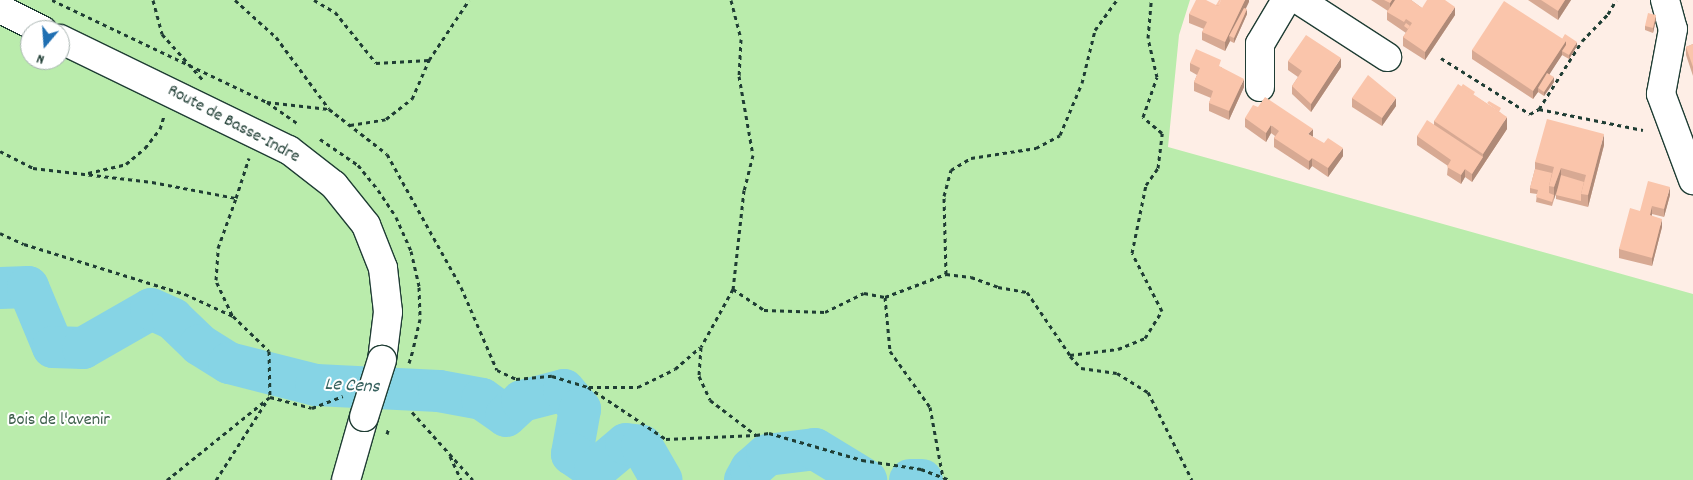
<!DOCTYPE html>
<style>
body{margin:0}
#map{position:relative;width:1693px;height:480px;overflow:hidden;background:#feeee6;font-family:Dekko,sans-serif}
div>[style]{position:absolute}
.green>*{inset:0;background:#baecac}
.river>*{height:42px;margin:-21px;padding:0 21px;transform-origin:21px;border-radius:21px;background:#86d4e5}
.path>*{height:3px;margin-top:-1.5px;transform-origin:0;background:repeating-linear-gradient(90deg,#1f3d34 0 4px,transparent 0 8px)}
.roads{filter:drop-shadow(1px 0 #1f3d34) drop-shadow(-1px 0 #1f3d34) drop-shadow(0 1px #1f3d34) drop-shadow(0 -1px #1f3d34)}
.minor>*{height:28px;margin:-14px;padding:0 14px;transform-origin:14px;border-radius:14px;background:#fff}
.major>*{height:28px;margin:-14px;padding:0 14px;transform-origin:14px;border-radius:14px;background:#fff}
.path-bridge>*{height:3px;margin-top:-1.5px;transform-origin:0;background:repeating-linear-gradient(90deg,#1f3d34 0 4px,transparent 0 8px)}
.bridges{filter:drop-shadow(1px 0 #1f3d34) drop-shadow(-1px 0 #1f3d34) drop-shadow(0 1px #1f3d34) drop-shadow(0 -1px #1f3d34)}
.major-bridge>*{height:28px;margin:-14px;padding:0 14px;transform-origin:14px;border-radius:14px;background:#fff}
.wall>*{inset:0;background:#d7a993}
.shaded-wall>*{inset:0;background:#af8a78}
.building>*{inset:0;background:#fac5ab}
span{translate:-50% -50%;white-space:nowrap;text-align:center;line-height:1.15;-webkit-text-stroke:4px #fff;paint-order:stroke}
.street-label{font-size:18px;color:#1f3d34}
.park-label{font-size:18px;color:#3e604c}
.water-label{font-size:19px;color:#396360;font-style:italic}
.north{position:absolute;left:20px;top:20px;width:50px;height:50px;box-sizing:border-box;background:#fff;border:1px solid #a5b1ae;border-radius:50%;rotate:198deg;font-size:14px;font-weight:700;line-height:20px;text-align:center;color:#1f3d34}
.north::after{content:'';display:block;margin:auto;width:18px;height:22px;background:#1f6fb2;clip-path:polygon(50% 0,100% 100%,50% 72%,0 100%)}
</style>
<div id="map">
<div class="green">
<div style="clip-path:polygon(evenodd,0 0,1190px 0,1179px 35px,1168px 147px,1693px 294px,1693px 480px,0 480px,0 0,30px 30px,60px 30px,60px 60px,30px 60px,30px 30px)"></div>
</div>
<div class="river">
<div style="left:0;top:288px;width:28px;rotate:-2deg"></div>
<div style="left:28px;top:287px;width:65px;rotate:67.4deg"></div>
<div style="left:53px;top:347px;width:30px;rotate:2deg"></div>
<div style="left:83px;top:348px;width:78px;rotate:-29.8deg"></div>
<div style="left:151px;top:309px;width:24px;rotate:24deg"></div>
<div style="left:173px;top:319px;width:37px;rotate:44deg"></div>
<div style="left:200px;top:345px;width:34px;rotate:32deg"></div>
<div style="left:229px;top:363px;width:90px;rotate:14.2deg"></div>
<div style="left:316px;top:385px;width:123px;rotate:2.8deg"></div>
<div style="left:439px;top:391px;width:44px;rotate:10.5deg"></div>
<div style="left:482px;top:399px;width:29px;rotate:35deg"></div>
<div style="left:506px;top:416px;width:22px;rotate:-43deg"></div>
<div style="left:522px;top:401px;width:43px;rotate:-14.7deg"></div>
<div style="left:564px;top:390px;width:25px;rotate:50deg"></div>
<div style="left:580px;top:409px;width:46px;rotate:100.1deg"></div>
<div style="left:572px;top:454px;width:28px;rotate:35deg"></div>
<div style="left:595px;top:470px;width:40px;rotate:-40deg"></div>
<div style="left:626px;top:444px;width:16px;rotate:7deg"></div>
<div style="left:642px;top:446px;width:39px;rotate:60deg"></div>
<div style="left:745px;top:480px;width:13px;rotate:-61deg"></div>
<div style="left:751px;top:469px;width:21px;rotate:-41deg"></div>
<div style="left:767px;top:455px;width:48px;rotate:-7.1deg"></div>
<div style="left:815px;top:449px;width:60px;rotate:31.3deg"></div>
<div style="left:910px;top:480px;width:12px"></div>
</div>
<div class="path">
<div style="left:52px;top:0;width:238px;rotate:25.4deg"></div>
<div style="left:267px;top:102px;width:39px;rotate:35deg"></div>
<div style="left:153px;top:0;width:35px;rotate:75deg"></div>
<div style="left:162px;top:34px;width:62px;rotate:48.3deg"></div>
<div style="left:235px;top:0;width:55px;rotate:42.1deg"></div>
<div style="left:276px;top:37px;width:89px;rotate:53.6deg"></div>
<div style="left:314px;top:0;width:24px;rotate:30deg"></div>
<div style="left:335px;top:12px;width:65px;rotate:51.2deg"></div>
<div style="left:376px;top:63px;width:53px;rotate:-3.2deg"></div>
<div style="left:429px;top:60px;width:72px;rotate:-56.3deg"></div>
<div style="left:731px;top:0;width:40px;rotate:75.6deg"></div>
<div style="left:741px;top:39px;width:37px;rotate:93deg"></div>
<div style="left:739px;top:76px;width:80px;rotate:80deg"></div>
<div style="left:753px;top:155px;width:36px;rotate:104deg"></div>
<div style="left:744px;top:190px;width:100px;rotate:96.3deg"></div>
<div style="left:733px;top:289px;width:37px;rotate:34deg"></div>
<div style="left:764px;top:310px;width:61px;rotate:1.9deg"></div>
<div style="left:825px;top:312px;width:43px;rotate:-26deg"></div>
<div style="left:864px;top:293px;width:21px;rotate:11deg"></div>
<div style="left:885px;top:297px;width:65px;rotate:-20.7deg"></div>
<div style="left:946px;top:274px;width:78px;rotate:-91.5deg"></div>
<div style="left:944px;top:196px;width:27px;rotate:-75deg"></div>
<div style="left:951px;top:170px;width:23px;rotate:-31deg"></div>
<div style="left:971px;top:158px;width:66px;rotate:-8.7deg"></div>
<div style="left:1036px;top:148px;width:27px;rotate:-28deg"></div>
<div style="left:1060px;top:135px;width:56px;rotate:-67.1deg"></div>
<div style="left:1082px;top:83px;width:55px;rotate:-76.2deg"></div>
<div style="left:1095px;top:30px;width:37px;rotate:-54deg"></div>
<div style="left:1441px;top:58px;width:105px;rotate:32.2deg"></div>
<div style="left:1530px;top:114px;width:10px;rotate:-29deg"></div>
<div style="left:1539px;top:109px;width:80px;rotate:-57.7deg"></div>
<div style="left:1582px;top:41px;width:37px;rotate:-46deg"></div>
<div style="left:1608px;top:14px;width:16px;rotate:-60deg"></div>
<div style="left:267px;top:102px;width:62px;rotate:6.4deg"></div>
<div style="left:329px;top:109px;width:73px;rotate:37.8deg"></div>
<div style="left:387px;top:154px;width:152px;rotate:60.9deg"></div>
<div style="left:461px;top:287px;width:90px;rotate:66.6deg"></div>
<div style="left:497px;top:370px;width:21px;rotate:25deg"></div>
<div style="left:516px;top:379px;width:36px;rotate:-5deg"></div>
<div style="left:552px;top:376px;width:38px;rotate:17deg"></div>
<div style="left:588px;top:387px;width:94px;rotate:33.7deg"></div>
<div style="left:666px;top:439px;width:90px;rotate:-2.5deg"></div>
<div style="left:1539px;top:109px;width:106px;rotate:11.4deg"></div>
<div style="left:350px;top:125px;width:36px;rotate:-9deg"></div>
<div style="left:386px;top:119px;width:33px;rotate:-38deg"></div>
<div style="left:412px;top:99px;width:43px;rotate:-66.4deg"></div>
<div style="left:320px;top:139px;width:46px;rotate:34.4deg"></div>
<div style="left:358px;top:165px;width:32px;rotate:51deg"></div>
<div style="left:378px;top:190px;width:32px;rotate:56deg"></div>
<div style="left:396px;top:217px;width:37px;rotate:66deg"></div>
<div style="left:411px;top:251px;width:37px;rotate:77deg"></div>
<div style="left:419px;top:287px;width:32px;rotate:88deg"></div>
<div style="left:420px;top:319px;width:32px;rotate:103deg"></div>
<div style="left:0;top:151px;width:37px;rotate:27deg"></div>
<div style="left:33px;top:168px;width:120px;rotate:6.7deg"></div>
<div style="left:152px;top:182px;width:86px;rotate:10.8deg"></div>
<div style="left:236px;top:198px;width:42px;rotate:-72deg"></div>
<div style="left:88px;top:173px;width:39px;rotate:-13deg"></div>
<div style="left:126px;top:164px;width:25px;rotate:-40deg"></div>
<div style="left:145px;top:148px;width:24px;rotate:-52deg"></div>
<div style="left:160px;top:129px;width:14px;rotate:-73deg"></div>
<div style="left:0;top:233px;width:26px;rotate:25deg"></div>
<div style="left:24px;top:244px;width:169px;rotate:17.3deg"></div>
<div style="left:185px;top:294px;width:53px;rotate:24.6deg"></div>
<div style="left:233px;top:316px;width:50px;rotate:44.2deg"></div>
<div style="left:269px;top:351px;width:46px;rotate:88.8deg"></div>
<div style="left:946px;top:274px;width:25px;rotate:7deg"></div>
<div style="left:971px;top:277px;width:29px;rotate:20deg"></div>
<div style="left:998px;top:287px;width:29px;rotate:10deg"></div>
<div style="left:1027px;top:292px;width:76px;rotate:55.7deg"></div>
<div style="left:1070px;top:355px;width:48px;rotate:-7.1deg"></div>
<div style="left:1118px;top:349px;width:29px;rotate:-22deg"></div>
<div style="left:1145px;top:338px;width:32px;rotate:-58deg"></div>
<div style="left:1162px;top:311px;width:65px;rotate:-117.3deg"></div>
<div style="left:1132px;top:253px;width:69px;rotate:-78.4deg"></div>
<div style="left:1146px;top:185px;width:21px;rotate:-55deg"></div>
<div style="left:1158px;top:168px;width:35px;rotate:-83deg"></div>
<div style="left:1162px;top:133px;width:25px;rotate:-140deg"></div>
<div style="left:1143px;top:117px;width:42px;rotate:-70.7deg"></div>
<div style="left:1157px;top:77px;width:40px;rotate:-103deg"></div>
<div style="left:1148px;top:38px;width:38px;rotate:-85deg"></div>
<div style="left:733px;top:289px;width:66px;rotate:118.9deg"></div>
<div style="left:701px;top:347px;width:29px;rotate:94deg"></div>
<div style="left:699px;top:376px;width:26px;rotate:65deg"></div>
<div style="left:710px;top:400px;width:58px;rotate:37.3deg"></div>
<div style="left:756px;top:435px;width:13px;rotate:-9deg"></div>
<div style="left:769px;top:433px;width:97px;rotate:16.2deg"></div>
<div style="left:862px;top:460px;width:60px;rotate:8.7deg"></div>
<div style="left:921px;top:469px;width:30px;rotate:21deg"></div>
<div style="left:885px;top:297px;width:54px;rotate:84.7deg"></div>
<div style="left:890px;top:351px;width:69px;rotate:54.5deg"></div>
<div style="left:930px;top:407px;width:72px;rotate:79.6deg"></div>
<div style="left:232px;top:315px;width:38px;rotate:-115deg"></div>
<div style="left:216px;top:280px;width:32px;rotate:-86deg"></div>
<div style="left:218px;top:248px;width:53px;rotate:-70.2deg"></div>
<div style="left:1070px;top:356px;width:16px;rotate:47deg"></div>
<div style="left:1081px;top:368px;width:36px;rotate:8deg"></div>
<div style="left:1117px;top:373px;width:36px;rotate:32deg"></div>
<div style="left:1148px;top:392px;width:98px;rotate:63.4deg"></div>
<div style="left:589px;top:387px;width:49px"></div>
<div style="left:638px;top:387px;width:41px;rotate:-25.9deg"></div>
<div style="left:675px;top:369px;width:33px;rotate:-41deg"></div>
<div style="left:270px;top:397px;width:43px;rotate:14.7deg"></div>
<div style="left:312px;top:408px;width:33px;rotate:-21deg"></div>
<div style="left:412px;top:412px;width:91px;rotate:48.1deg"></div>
<div style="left:450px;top:456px;width:26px;rotate:65deg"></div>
<div style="left:167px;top:480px;width:132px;rotate:-38.9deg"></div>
<div style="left:216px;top:480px;width:96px;rotate:-57.3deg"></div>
</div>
<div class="roads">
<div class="minor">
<div style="left:1299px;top:0;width:105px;rotate:32.9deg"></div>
<div style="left:1665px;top:0;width:30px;rotate:75deg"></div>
<div style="left:1673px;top:29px;width:66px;rotate:100.5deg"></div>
<div style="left:1661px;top:94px;width:92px;rotate:69.6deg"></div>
<div style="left:1260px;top:87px;width:43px;rotate:-90deg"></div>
<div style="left:1260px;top:44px;width:51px;rotate:-59.4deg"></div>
</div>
<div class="major">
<div style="left:0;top:9px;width:47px;rotate:26.6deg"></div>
<div style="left:60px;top:39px;width:254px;rotate:25.9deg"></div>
<div style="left:289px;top:150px;width:57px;rotate:37.9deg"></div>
<div style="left:334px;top:185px;width:51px;rotate:51.3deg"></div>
<div style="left:366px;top:225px;width:46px;rotate:68.4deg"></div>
<div style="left:383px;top:268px;width:44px;rotate:83.5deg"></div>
<div style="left:388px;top:312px;width:48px;rotate:97.1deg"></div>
<div style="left:346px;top:480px;width:66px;rotate:-74.1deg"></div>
</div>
</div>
<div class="path-bridge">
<div style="left:409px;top:363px;width:14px;rotate:-73deg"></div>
<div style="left:387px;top:434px;width:7px;rotate:-74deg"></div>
</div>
<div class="bridges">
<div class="major-bridge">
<div style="left:364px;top:417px;width:60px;rotate:-72.5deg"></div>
</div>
</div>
<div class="wall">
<div style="clip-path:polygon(1249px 0,1245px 8px,1247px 14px,1234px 43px,1230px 41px,1225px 51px,1202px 40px,1202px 32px,1204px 29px,1189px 23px,1189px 14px,1216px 5px)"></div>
<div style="clip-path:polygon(1371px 0,1411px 0,1422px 8px,1455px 15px,1425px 60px,1403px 46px,1403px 37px,1406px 33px,1387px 20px,1387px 12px,1388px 11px)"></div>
<div style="clip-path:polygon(1528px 0,1571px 0,1558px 20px)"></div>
<div style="clip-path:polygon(1656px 19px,1653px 33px,1645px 30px,1645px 26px)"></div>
<div style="clip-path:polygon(1562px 39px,1577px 46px,1569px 59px,1562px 55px,1549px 74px,1554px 82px,1544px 96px,1538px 92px,1533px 99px,1472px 59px,1472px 50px)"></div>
<div style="clip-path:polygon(1693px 44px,1693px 76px,1686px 55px,1686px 47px)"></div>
<div style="clip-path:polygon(1288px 61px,1341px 67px,1311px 112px,1292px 94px,1292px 86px,1298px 77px,1288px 70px)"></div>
<div style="clip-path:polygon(1190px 63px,1221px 67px,1244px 87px,1229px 120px,1209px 111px,1209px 103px,1211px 98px,1194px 91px,1194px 82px,1197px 75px,1190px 71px)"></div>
<div style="clip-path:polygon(1475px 96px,1501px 113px,1507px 129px,1472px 182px,1465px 177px,1461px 184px,1447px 175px,1448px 166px,1417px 145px,1417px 136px,1434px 125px,1434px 121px)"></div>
<div style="clip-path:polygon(1352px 98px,1396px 106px,1382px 126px,1352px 107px)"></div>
<div style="clip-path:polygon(1245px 118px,1313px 137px,1343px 156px,1328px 177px,1312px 166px,1309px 170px,1274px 147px,1274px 138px,1275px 136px,1271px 133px,1266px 142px,1245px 127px)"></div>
<div style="clip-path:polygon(1604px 145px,1588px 207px,1556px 199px,1556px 193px,1552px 206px,1536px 202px,1537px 194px,1530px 193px,1530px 188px,1535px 169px,1535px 162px)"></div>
<div style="clip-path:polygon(1670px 195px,1664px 217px,1652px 214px,1652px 216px,1662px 227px,1652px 266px,1619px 258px,1619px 249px,1640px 211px)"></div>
</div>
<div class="shaded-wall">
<div style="clip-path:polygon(1245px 0,1249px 0,1249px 2px,1232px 37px,1229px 36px,1230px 41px,1225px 51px,1225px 42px)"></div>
<div style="clip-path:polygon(1392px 0,1397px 0,1390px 12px,1390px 3px)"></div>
<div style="clip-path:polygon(1565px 0,1571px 0,1558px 20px,1558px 11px)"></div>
<div style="clip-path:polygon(1455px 7px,1455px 15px,1425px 60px,1425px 52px)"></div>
<div style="clip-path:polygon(1247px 9px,1247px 14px,1234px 43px,1234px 38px)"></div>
<div style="clip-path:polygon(1656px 15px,1656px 19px,1653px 33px,1653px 28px)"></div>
<div style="clip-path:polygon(1566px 41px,1566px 50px,1562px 51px,1562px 55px,1540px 89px,1538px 88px,1538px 92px,1533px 99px,1533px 91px)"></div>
<div style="clip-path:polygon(1577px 42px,1577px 46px,1569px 59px,1569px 55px)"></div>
<div style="clip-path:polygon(1341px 58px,1341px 67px,1311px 112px,1311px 104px)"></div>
<div style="clip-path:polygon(1554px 77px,1554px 82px,1544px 96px,1544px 92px)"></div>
<div style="clip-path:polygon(1244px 79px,1244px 87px,1229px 120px,1229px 111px)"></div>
<div style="clip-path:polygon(1396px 98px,1396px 106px,1382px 126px,1382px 118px)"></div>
<div style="clip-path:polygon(1507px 117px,1507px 129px,1472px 182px,1472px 174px,1483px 157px,1483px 154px)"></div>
<div style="clip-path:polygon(1271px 125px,1271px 133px,1266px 142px,1266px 133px)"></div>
<div style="clip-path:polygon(1313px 129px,1313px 137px,1308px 134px)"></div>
<div style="clip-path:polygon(1604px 134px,1604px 145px,1588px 207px,1588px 195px)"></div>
<div style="clip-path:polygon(1343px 148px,1343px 156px,1328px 177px,1328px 168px)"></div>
<div style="clip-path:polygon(1312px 158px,1312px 166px,1309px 170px,1309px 161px)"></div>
<div style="clip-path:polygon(1561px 168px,1561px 180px,1554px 199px,1554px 187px)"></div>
<div style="clip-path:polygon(1465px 169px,1465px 177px,1461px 184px,1461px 175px)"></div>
<div style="clip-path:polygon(1670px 187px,1670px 195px,1664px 217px,1664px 209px)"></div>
<div style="clip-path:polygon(1652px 206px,1652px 214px,1650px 224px,1650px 215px)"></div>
<div style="clip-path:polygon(1662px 219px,1662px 227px,1652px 266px,1652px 258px)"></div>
</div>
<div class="building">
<div style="clip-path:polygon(1196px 0,1206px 0,1218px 6px,1221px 0,1245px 0,1225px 42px,1202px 32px,1207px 22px,1189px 14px)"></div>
<div style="clip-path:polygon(1219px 0,1221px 0,1218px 6px,1216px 5px)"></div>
<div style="clip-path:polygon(1384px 0,1392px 0,1390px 3px)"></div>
<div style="clip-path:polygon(1395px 0,1411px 0,1422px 8px,1427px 0,1445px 0,1455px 7px,1425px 52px,1403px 37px,1412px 23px,1406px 19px,1404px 22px,1387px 12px)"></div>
<div style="clip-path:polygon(1541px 0,1565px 0,1558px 11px)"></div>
<div style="clip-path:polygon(1504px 1px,1566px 41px,1533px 91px,1472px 50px)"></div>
<div style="clip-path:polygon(1244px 8px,1247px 9px,1234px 38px,1229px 36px)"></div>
<div style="clip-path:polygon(1648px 13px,1656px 15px,1653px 28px,1645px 26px)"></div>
<div style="clip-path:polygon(1406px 23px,1410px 26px,1408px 29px,1404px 26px)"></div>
<div style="clip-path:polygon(1565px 34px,1577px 42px,1569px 55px,1562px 51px,1566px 45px,1566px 41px,1562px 39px)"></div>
<div style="clip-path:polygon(1306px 35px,1341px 58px,1311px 104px,1292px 86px,1302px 71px,1288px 61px)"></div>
<div style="clip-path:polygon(1693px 44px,1693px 67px,1686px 47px)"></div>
<div style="clip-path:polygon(1196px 49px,1221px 60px,1219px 66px,1244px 79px,1229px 111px,1209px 103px,1213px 91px,1194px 82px,1200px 68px,1190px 63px)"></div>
<div style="clip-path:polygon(1547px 73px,1554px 77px,1544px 92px,1538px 88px)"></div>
<div style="clip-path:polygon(1368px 75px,1396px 98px,1382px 118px,1352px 98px)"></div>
<div style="clip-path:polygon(1458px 84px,1507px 117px,1483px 154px,1434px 121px)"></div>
<div style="clip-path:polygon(1463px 84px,1475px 92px,1473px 95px,1461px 87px)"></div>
<div style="clip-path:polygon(1265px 97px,1313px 129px,1308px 134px,1324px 143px,1328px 138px,1343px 148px,1328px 168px,1312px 158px,1309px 161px,1274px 138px,1279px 131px,1271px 125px,1266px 133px,1245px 118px,1253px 105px,1258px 107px)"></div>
<div style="clip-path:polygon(1489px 101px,1501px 108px,1499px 112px,1487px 103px)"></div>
<div style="clip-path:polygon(1547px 119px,1604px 134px,1588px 195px,1581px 194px,1586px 175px,1561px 168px,1554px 187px,1549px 186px,1554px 167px,1535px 162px)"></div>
<div style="clip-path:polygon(1427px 120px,1483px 157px,1472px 174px,1465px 169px,1461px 175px,1447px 167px,1451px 160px,1417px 136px)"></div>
<div style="clip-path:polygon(1535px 169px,1552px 173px,1549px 186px,1549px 193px,1554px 195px,1552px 202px,1536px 197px,1538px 190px,1530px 188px)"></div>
<div style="clip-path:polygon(1561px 175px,1584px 182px,1581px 194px,1581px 201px,1556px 195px)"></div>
<div style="clip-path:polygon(1648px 181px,1670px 187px,1664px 209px,1652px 206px,1650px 215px,1662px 219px,1652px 258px,1619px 249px,1630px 208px,1640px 211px)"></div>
</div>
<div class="street-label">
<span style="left:233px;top:125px;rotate:28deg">Route de Basse-Indre</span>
</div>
<div class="park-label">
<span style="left:59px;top:421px">Bois de l'avenir</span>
</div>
<div class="water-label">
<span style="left:352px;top:387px;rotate:3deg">Le Cens</span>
</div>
<div class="north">N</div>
</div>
